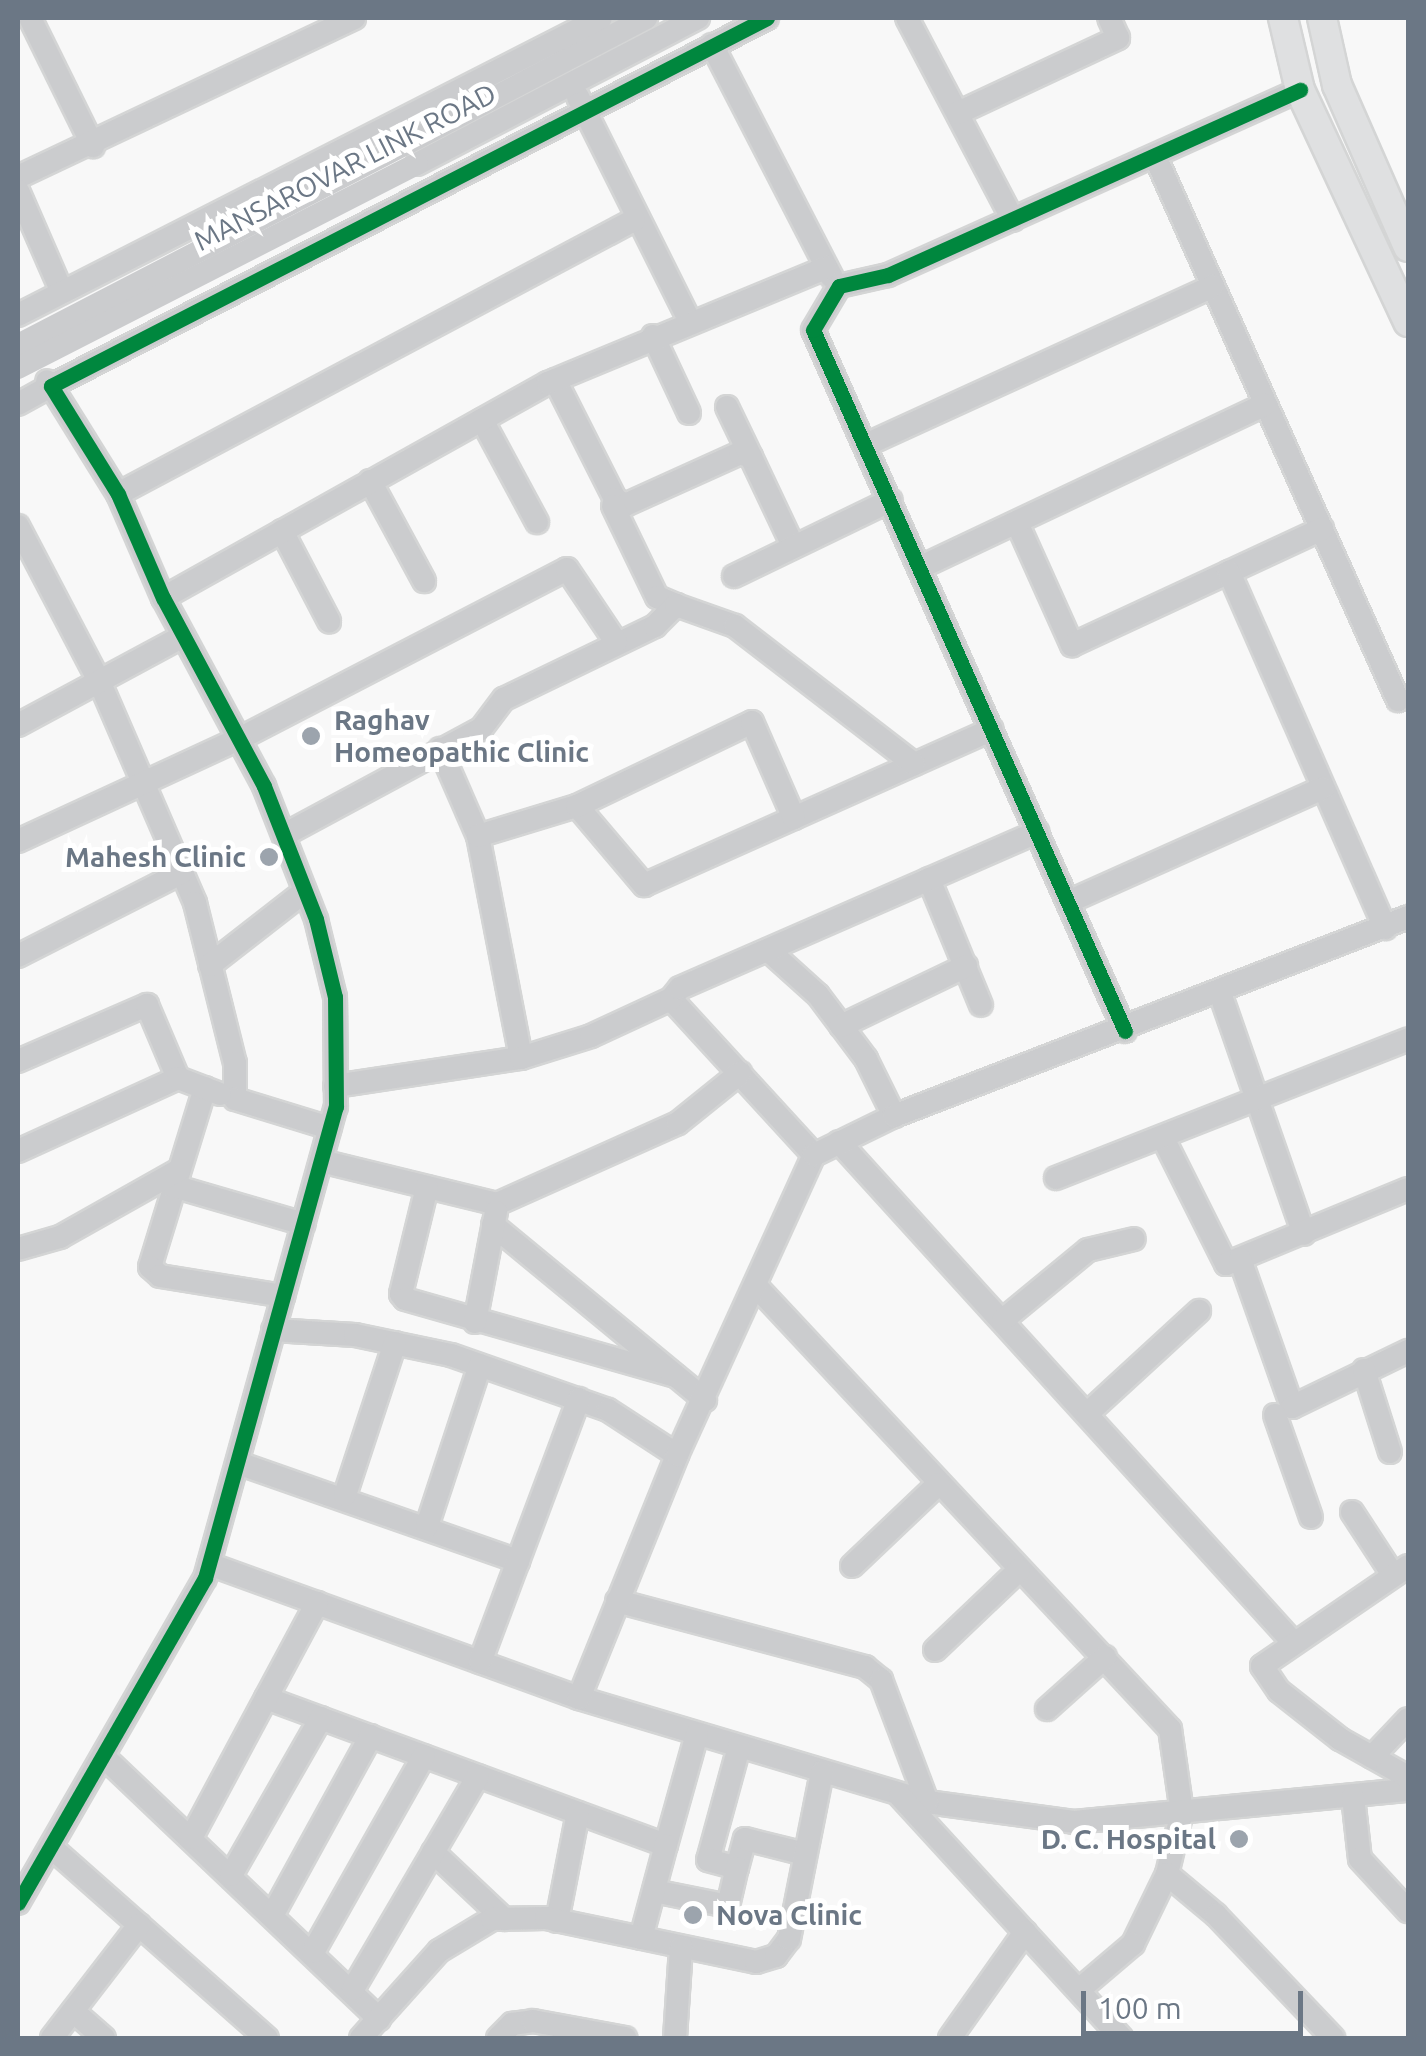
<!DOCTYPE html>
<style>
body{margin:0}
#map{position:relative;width:1426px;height:2056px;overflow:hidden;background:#f8f8f8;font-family:Ubuntu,sans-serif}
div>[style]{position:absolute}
.roads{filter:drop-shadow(2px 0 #d4d5d5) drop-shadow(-2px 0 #d4d5d5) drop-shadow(0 2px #d4d5d5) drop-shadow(0 -2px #d4d5d5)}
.minor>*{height:22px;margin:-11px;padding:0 11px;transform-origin:11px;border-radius:11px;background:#cbccce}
.major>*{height:28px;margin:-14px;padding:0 14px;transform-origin:14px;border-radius:14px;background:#dfe0e1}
.minor-bridge>*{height:22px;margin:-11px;padding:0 11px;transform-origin:11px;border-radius:11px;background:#cbccce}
.cycleway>*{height:15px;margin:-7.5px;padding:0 7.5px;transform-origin:7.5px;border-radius:7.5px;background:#00873e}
.dots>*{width:28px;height:28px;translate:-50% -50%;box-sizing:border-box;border:5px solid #fff;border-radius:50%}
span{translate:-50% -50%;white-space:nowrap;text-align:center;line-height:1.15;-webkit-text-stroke:10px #fff;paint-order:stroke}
.street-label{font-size:28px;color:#6b7785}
.poi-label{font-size:28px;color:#6b7785;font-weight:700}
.left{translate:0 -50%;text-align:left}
.right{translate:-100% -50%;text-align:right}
.frame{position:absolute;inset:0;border:20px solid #6b7785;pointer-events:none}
.scale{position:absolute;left:1081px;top:1991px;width:222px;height:45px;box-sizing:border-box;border:5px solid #6b7785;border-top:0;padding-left:12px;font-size:30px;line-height:35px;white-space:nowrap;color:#6b7785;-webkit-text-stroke:8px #fff;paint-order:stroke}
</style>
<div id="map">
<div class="roads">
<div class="minor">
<div style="left:30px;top:18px;width:143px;rotate:63.8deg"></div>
<div style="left:907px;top:18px;width:228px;rotate:62.3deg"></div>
<div style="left:712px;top:45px;width:261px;rotate:62.7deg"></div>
<div style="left:578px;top:97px;width:249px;rotate:63.5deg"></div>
<div style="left:958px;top:113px;width:177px;rotate:-25.1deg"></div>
<div style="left:1118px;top:38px;width:22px;rotate:-114deg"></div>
<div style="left:408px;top:143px;width:269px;rotate:-27.7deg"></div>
<div style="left:1155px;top:156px;width:596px;rotate:65.93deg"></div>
<div style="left:417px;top:164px;width:317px;rotate:-27.5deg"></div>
<div style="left:18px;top:177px;width:372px;rotate:-25.3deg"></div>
<div style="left:18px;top:191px;width:110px;rotate:66.5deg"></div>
<div style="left:18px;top:315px;width:654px;rotate:-27deg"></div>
<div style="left:653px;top:336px;width:85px;rotate:64.9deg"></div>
<div style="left:555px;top:380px;width:133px;rotate:63.2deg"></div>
<div style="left:615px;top:499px;width:12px;rotate:31deg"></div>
<div style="left:625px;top:505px;width:126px;rotate:-24.3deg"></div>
<div style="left:740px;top:453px;width:12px;rotate:20deg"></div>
<div style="left:751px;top:457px;width:98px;rotate:64.7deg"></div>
<div style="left:18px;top:404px;width:38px;rotate:-29deg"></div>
<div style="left:51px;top:386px;width:6px;rotate:-129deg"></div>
<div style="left:727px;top:407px;width:55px;rotate:64.4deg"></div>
<div style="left:482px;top:420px;width:116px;rotate:61.7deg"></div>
<div style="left:868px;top:444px;width:379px;rotate:-24.6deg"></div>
<div style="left:370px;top:481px;width:114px;rotate:61.6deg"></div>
<div style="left:118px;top:494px;width:584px;rotate:-27.97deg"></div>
<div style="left:613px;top:506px;width:101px;rotate:64.2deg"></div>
<div style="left:657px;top:597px;width:21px;rotate:23deg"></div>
<div style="left:1018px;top:525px;width:132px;rotate:65.8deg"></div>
<div style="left:1072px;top:645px;width:276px;rotate:-24.9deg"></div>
<div style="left:18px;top:526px;width:177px;rotate:62.4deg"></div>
<div style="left:100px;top:683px;width:240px;rotate:66.6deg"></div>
<div style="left:195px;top:903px;width:165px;rotate:76deg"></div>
<div style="left:235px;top:1063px;width:36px;rotate:90deg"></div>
<div style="left:235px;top:1099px;width:99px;rotate:17deg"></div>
<div style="left:282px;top:531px;width:102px;rotate:62.4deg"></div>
<div style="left:919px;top:568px;width:382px;rotate:-25.3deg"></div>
<div style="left:1229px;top:572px;width:389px;rotate:66.3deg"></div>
<div style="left:734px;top:576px;width:174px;rotate:-25.8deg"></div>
<div style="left:163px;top:598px;width:441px;rotate:-29.2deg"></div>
<div style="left:548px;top:383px;width:301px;rotate:-22.5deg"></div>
<div style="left:18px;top:725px;width:187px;rotate:-28.3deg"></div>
<div style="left:440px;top:749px;width:95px;rotate:66.4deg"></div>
<div style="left:478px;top:836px;width:226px;rotate:79deg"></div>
<div style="left:577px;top:806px;width:104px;rotate:49.7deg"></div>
<div style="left:644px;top:885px;width:381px;rotate:-24.1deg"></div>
<div style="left:284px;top:835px;width:224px;rotate:-28.3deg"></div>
<div style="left:481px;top:729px;width:38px;rotate:-53deg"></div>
<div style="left:504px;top:699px;width:168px;rotate:-25.8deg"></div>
<div style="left:655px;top:626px;width:30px;rotate:-45deg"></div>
<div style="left:676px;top:605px;width:63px;rotate:19.6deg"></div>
<div style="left:735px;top:626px;width:226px;rotate:37.6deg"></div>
<div style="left:478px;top:836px;width:103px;rotate:-16.9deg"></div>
<div style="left:577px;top:806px;width:194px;rotate:-25.6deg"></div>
<div style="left:752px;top:722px;width:105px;rotate:66.4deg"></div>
<div style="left:18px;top:841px;width:243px;rotate:-24.8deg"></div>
<div style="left:239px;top:739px;width:369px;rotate:-27.4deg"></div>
<div style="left:567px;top:569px;width:88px;rotate:56.1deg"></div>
<div style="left:929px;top:879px;width:136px;rotate:67.6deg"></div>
<div style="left:1068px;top:902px;width:279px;rotate:-24.1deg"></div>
<div style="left:768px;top:950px;width:67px;rotate:42deg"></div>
<div style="left:818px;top:995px;width:80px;rotate:53.1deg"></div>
<div style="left:866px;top:1059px;width:64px;rotate:63.8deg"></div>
<div style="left:18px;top:956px;width:183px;rotate:-27deg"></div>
<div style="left:210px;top:965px;width:120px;rotate:-37.9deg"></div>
<div style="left:1220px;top:993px;width:255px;rotate:70.8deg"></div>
<div style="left:671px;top:999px;width:212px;rotate:47.5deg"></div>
<div style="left:841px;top:1026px;width:139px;rotate:-25.6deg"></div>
<div style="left:1125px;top:1031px;width:767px;rotate:-113.99deg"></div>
<div style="left:813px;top:330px;width:51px;rotate:-59.4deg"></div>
<div style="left:839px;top:286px;width:50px;rotate:-12.7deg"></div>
<div style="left:888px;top:275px;width:452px;rotate:-24.2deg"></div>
<div style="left:18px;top:1061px;width:141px;rotate:-23.5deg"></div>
<div style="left:147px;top:1005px;width:79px;rotate:67deg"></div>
<div style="left:335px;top:1086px;width:188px;rotate:-8.6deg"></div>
<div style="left:521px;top:1058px;width:73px;rotate:-17.4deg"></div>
<div style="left:591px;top:1036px;width:88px;rotate:-24.8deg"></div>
<div style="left:671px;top:999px;width:14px;rotate:-51deg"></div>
<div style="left:680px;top:988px;width:390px;rotate:-23.6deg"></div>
<div style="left:205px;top:1088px;width:187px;rotate:107.1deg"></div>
<div style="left:150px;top:1267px;width:13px;rotate:42deg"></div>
<div style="left:160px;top:1276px;width:125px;rotate:9.2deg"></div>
<div style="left:1163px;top:1138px;width:141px;rotate:63.4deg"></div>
<div style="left:1226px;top:1264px;width:197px;rotate:-22.4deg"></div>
<div style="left:839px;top:1142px;width:674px;rotate:47.77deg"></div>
<div style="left:18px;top:1151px;width:176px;rotate:-24.5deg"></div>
<div style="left:178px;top:1078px;width:45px;rotate:20.9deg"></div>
<div style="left:321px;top:1161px;width:181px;rotate:13.7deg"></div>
<div style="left:497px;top:1204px;width:198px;rotate:-24.1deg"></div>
<div style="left:678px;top:1123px;width:80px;rotate:-38.9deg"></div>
<div style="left:1056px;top:1178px;width:378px;rotate:-21.5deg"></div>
<div style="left:173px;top:1186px;width:136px;rotate:16.2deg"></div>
<div style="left:427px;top:1187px;width:110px;rotate:103.7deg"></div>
<div style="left:401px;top:1294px;width:6px;rotate:51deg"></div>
<div style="left:405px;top:1299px;width:282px;rotate:15.9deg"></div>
<div style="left:493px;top:1225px;width:275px;rotate:39.5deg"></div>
<div style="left:18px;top:1249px;width:44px;rotate:-15.9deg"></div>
<div style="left:60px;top:1237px;width:137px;rotate:-29.4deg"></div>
<div style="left:1240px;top:1259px;width:157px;rotate:70.6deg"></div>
<div style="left:1292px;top:1407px;width:129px;rotate:-25.8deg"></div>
<div style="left:755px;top:1285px;width:608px;rotate:46.93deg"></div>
<div style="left:1170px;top:1729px;width:84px;rotate:81.8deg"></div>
<div style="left:1182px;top:1812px;width:64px;rotate:103.6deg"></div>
<div style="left:1167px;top:1874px;width:78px;rotate:115.9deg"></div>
<div style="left:1133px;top:1944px;width:71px;rotate:139.6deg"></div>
<div style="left:1003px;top:1320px;width:110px;rotate:-39.5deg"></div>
<div style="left:1088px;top:1250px;width:47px;rotate:-13.4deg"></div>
<div style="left:475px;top:1322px;width:112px;rotate:-79.2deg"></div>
<div style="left:273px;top:1330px;width:82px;rotate:3.5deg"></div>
<div style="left:355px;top:1335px;width:98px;rotate:11.8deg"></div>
<div style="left:451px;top:1355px;width:166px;rotate:19.3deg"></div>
<div style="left:608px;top:1410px;width:82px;rotate:33.1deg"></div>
<div style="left:1364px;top:1370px;width:86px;rotate:72.4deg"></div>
<div style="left:1088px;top:1413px;width:151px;rotate:-42.6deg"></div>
<div style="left:1275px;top:1415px;width:108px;rotate:70.6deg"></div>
<div style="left:238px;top:1463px;width:297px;rotate:19.3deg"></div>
<div style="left:345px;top:1495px;width:160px;rotate:-71.8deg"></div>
<div style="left:1352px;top:1512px;width:75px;rotate:56.9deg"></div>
<div style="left:427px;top:1526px;width:169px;rotate:-71.8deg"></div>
<div style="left:209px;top:1564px;width:394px;rotate:19.9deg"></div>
<div style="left:579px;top:1698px;width:363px;rotate:16.6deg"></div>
<div style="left:927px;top:1802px;width:148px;rotate:7.7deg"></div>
<div style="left:1074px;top:1822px;width:336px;rotate:-5.5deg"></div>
<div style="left:852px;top:1566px;width:119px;rotate:-43.6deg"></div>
<div style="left:1408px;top:1566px;width:177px;rotate:145.6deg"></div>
<div style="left:1262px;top:1666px;width:30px;rotate:56deg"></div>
<div style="left:1279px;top:1691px;width:78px;rotate:38.2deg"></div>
<div style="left:1340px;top:1739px;width:78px;rotate:29.2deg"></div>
<div style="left:617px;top:1601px;width:257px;rotate:14.9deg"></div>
<div style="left:865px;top:1667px;width:21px;rotate:39deg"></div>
<div style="left:881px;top:1680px;width:130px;rotate:69.3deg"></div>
<div style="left:935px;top:1650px;width:116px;rotate:-43.6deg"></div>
<div style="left:480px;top:1662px;width:281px;rotate:-69.4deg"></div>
<div style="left:266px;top:1698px;width:426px;rotate:20.2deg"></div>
<div style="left:666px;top:1845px;width:115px;rotate:-74.4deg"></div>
<div style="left:579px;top:1698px;width:262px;rotate:-68deg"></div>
<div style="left:677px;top:1455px;width:330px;rotate:-65.5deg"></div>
<div style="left:814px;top:1155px;width:89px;rotate:-26deg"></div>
<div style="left:894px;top:1116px;width:551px;rotate:-21.16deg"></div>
<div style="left:1047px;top:1709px;width:78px;rotate:-41.9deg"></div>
<div style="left:739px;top:1747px;width:117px;rotate:105.3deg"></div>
<div style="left:708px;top:1860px;width:30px;rotate:15deg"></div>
<div style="left:737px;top:1868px;width:30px;rotate:-75deg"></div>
<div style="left:745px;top:1839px;width:62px;rotate:14deg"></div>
<div style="left:104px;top:1757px;width:380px;rotate:43.6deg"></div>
<div style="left:1372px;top:1757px;width:52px;rotate:-46.5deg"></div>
<div style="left:900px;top:1796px;width:328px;rotate:47.5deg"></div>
<div style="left:1353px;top:1797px;width:62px;rotate:83.6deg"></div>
<div style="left:1360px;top:1859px;width:71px;rotate:47.3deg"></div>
<div style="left:191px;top:1838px;width:267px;rotate:-61.8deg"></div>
<div style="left:52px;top:1848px;width:287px;rotate:41.5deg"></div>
<div style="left:433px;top:1852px;width:98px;rotate:43.3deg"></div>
<div style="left:1167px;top:1874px;width:64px;rotate:39.9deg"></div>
<div style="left:1216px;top:1915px;width:170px;rotate:46.4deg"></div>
<div style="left:231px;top:1875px;width:181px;rotate:-60.2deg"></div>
<div style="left:654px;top:1891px;width:76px;rotate:11.5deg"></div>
<div style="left:728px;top:1906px;width:39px;rotate:-77deg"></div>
<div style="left:18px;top:1903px;width:375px;rotate:-60.1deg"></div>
<div style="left:205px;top:1578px;width:489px;rotate:-74.5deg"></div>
<div style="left:336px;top:1107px;width:110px;rotate:-90.5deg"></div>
<div style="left:335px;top:997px;width:80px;rotate:-103.7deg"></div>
<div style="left:316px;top:919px;width:143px;rotate:-111.4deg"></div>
<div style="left:264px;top:786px;width:213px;rotate:-118.2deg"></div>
<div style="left:163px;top:598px;width:113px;rotate:-113.4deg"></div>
<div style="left:118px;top:494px;width:127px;rotate:-121.8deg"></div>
<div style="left:51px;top:386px;width:805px;rotate:-27.2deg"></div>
<div style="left:273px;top:1914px;width:203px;rotate:-61.2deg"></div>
<div style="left:557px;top:1921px;width:110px;rotate:-79deg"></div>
<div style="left:641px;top:1938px;width:96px;rotate:-75deg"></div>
<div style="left:313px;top:1952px;width:225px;rotate:-60.5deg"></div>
<div style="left:353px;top:1989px;width:247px;rotate:-59.6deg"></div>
<div style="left:73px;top:2011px;width:41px;rotate:41.1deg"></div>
<div style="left:52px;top:2038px;width:143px;rotate:-52.4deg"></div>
<div style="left:361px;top:2038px;width:117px;rotate:-48.1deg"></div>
<div style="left:439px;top:1951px;width:62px;rotate:-31.1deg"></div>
<div style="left:492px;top:1919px;width:54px;rotate:-1.1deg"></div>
<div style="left:546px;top:1918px;width:215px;rotate:11.8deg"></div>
<div style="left:756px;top:1962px;width:21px;rotate:-17deg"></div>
<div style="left:776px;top:1956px;width:21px;rotate:-53deg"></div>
<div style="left:789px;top:1939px;width:170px;rotate:-78.8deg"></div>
<div style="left:498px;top:2038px;width:20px;rotate:-45deg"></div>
<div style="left:512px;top:2024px;width:21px;rotate:-8deg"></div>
<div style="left:533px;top:2021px;width:94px;rotate:10.5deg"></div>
<div style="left:675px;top:2038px;width:91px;rotate:-86.2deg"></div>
<div style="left:950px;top:2038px;width:130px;rotate:-54.7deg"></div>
</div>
<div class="major">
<div style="left:1283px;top:18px;width:74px;rotate:76.7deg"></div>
<div style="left:1300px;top:90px;width:256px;rotate:65deg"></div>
<div style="left:1322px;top:18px;width:69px;rotate:77.4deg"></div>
<div style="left:1337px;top:85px;width:177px;rotate:66.3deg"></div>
</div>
</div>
<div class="minor-bridge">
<div style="left:18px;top:345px;width:439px;rotate:-27.4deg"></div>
<div style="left:18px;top:368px;width:448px;rotate:-27.1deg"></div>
</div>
<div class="cycleway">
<div style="left:1125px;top:1031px;width:767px;rotate:-113.99deg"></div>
<div style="left:813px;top:330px;width:51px;rotate:-59.4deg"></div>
<div style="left:839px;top:286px;width:50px;rotate:-12.7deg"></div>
<div style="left:888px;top:275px;width:452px;rotate:-24.2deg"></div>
<div style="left:18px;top:1903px;width:375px;rotate:-60.1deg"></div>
<div style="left:205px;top:1578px;width:489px;rotate:-74.5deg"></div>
<div style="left:336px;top:1107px;width:110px;rotate:-90.5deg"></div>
<div style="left:335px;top:997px;width:80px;rotate:-103.7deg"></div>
<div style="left:316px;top:919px;width:143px;rotate:-111.4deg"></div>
<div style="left:264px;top:786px;width:213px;rotate:-118.2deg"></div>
<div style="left:163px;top:598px;width:113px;rotate:-113.4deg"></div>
<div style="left:118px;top:494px;width:127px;rotate:-121.8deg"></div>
<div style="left:51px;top:386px;width:805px;rotate:-27.2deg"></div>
</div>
<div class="dots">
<div style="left:311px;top:736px;background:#9ca4ad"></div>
<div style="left:269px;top:857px;background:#9ca4ad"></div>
<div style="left:1239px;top:1839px;background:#9ca4ad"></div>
<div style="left:693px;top:1915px;background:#9ca4ad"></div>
</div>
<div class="street-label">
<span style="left:345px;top:167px;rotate:-27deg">MANSAROVAR LINK ROAD</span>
</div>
<div class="poi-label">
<span class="left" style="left:334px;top:736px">Raghav<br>Homeopathic Clinic</span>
<span class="right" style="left:246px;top:857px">Mahesh Clinic</span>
<span class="right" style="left:1216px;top:1839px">D. C. Hospital</span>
<span class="left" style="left:716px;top:1915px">Nova Clinic</span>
</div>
<div class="frame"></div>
<div class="scale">100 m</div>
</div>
